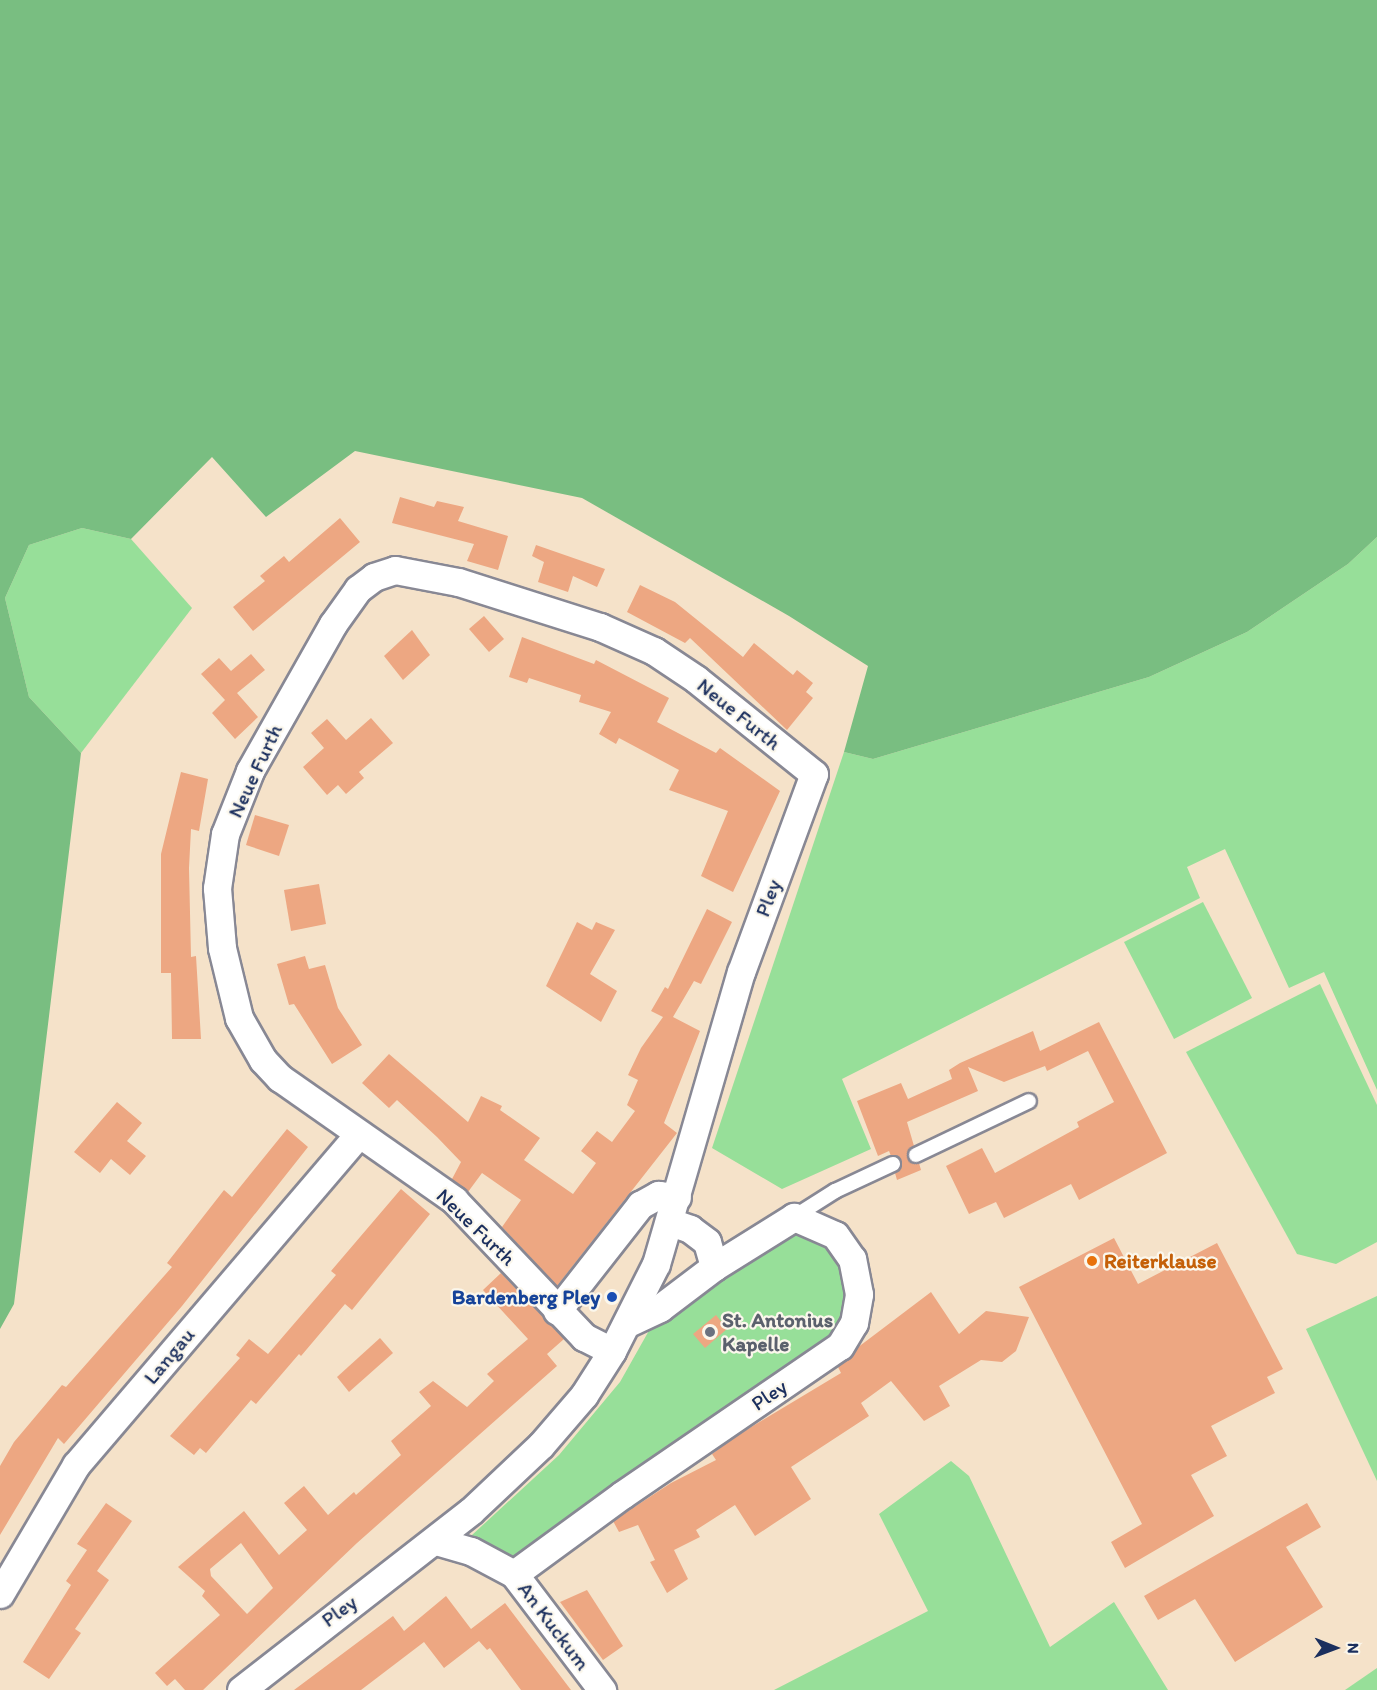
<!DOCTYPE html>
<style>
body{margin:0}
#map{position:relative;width:1377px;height:1690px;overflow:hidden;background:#f5e2c9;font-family:Itim,sans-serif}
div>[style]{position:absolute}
.green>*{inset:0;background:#97df99}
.forest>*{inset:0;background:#79be81}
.building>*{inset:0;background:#eda782}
.roads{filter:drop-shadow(2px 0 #888894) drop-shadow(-2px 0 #888894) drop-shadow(0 2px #888894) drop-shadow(0 -2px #888894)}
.lane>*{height:14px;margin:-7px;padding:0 7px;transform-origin:7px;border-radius:7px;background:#fff}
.street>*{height:27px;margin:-13.5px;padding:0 13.5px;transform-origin:13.5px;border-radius:13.5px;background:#fff}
.dots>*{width:16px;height:16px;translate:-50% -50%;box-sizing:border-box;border:3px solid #fbf7ec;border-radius:50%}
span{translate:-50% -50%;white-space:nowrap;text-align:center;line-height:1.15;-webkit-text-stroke:4.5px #fbf7ec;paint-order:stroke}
.street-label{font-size:21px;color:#1b2f5e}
.food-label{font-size:21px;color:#c56008;font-weight:700}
.left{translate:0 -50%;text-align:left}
.transit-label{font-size:21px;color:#164399;font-weight:700}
.right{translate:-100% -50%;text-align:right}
.worship-label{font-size:21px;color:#5b616d;font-weight:700}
.north{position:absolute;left:1305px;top:1618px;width:60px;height:60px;-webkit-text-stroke:4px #fbf7ec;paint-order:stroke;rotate:91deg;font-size:16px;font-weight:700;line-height:24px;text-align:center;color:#1b2f5e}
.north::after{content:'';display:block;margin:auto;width:21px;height:27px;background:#1b2f5e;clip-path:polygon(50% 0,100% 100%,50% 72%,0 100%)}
</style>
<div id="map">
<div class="green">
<div style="clip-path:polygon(82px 528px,131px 539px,192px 608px,81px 753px,29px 697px,5px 598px,29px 545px)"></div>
<div style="clip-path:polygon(1377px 537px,1377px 1090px,1324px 972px,1289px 988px,1225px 849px,1187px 867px,1200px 898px,842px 1079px,871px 1149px,782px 1189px,712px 1148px,844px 752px,873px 759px,1149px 677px,1247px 632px,1348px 564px)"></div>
<div style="clip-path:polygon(1203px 902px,1252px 998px,1174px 1039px,1124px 942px)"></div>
<div style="clip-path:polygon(1320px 984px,1377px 1105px,1377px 1242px,1336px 1264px,1297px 1254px,1186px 1052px)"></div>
<div style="clip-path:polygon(784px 1233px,809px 1235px,831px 1246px,845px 1263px,852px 1292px,845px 1319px,829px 1341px,514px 1559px,484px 1547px,472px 1535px,559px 1455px,620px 1382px,651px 1327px)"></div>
<div style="clip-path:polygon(1377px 1296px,1377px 1481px,1306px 1329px)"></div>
<div style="clip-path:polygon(951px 1461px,969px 1476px,1050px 1647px,1114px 1602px,1168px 1690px,774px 1690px,928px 1611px,879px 1514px)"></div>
<div style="clip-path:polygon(1377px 1668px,1377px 1690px,1345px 1690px)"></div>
</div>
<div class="forest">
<div style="clip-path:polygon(0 0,1377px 0,1377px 537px,1348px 564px,1247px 632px,1149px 677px,873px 759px,844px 752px,868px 666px,789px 616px,582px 498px,355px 451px,266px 517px,212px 457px,131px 539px,82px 528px,29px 545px,5px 598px,29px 697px,81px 753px,14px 1304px,0 1329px)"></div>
</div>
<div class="building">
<div style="clip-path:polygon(400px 497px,434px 507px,437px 501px,464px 507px,458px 521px,508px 536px,498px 570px,467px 561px,474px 544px,392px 523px)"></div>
<div style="clip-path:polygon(340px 518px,360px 542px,253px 631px,233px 607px,265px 581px,260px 576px,284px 556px,289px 562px)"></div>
<div style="clip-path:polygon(536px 545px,605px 569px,597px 587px,573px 576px,568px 592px,538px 582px,544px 562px,532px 556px)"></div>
<div style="clip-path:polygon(640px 585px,675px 602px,743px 657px,754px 643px,793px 675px,797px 670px,813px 683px,806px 692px,813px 698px,787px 730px,690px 638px,685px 643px,627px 612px)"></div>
<div style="clip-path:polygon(484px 616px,504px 639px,489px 652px,469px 629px)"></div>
<div style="clip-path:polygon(412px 630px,430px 655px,403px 680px,384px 656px)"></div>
<div style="clip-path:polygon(522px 637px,594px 664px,596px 660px,669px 698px,657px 722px,716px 753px,720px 748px,780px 791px,733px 892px,701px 876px,728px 811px,669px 790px,679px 770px,619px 738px,616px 744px,599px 734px,611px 712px,579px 702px,581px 695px,529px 678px,527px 683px,509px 677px)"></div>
<div style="clip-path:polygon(251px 654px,265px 670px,237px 693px,258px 717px,235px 739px,212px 713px,225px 700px,201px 674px,219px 658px,231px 671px)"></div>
<div style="clip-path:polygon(371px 718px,393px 743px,359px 772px,364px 778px,346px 794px,338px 785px,327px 795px,303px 767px,324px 748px,311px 733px,327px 719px,346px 740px)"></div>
<div style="clip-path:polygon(181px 772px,208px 779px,199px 831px,191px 829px,189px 868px,191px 957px,196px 956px,201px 1039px,172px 1039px,171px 973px,161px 973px,161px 854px)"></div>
<div style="clip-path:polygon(255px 815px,289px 825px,279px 856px,246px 845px)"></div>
<div style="clip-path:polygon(319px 884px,326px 924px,291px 931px,284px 890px)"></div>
<div style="clip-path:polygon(707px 909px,732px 922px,701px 984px,694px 981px,673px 1017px,700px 1031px,664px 1123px,677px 1133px,557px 1286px,502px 1227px,521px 1200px,482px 1173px,468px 1192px,452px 1179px,461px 1162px,437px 1137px,397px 1100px,389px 1108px,362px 1083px,389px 1054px,468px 1122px,481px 1096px,502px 1106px,500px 1110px,540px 1138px,524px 1160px,573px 1194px,596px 1163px,581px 1151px,597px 1131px,612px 1142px,635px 1111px,627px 1105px,638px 1080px,628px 1075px,641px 1048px,663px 1017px,651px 1011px,665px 987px,668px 989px)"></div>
<div style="clip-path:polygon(577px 922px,592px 930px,596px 922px,615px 930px,590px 974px,617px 991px,601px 1022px,546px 986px)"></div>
<div style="clip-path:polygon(305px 956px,309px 969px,325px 965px,338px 1008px,362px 1045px,332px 1064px,294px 1004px,289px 1005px,277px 964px)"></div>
<div style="clip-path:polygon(1099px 1022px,1167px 1153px,1079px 1200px,1071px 1184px,1004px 1218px,996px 1202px,969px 1214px,946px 1166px,982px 1148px,995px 1173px,1079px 1127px,1077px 1122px,1114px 1102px,1088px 1051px,1047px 1071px,1045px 1066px,1004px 1082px,968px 1067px,978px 1091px,907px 1122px,914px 1146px,908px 1158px,919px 1163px,921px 1170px,897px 1180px,895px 1173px,901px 1169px,901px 1160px,891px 1156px,889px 1151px,878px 1156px,857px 1101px,901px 1083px,908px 1099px,952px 1079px,949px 1070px,960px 1063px,1033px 1031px,1040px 1051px)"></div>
<div style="clip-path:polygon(117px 1102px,142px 1123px,127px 1141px,146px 1156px,130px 1175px,111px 1159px,100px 1173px,74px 1152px)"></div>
<div style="clip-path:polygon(287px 1129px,308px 1147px,182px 1306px,64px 1444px,58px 1438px,0 1535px,0 1466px,14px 1442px,62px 1385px,66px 1387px,172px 1267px,167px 1263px,224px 1190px,232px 1197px)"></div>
<div style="clip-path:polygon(401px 1189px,430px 1214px,352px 1310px,345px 1304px,301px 1356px,299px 1354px,256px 1404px,251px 1400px,206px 1453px,200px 1448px,194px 1455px,170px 1436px,240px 1358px,236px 1355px,249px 1339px,268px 1354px,336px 1275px,331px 1271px)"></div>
<div style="clip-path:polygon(1114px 1238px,1138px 1284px,1217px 1243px,1283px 1369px,1267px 1377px,1275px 1393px,1211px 1426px,1227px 1456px,1191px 1475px,1214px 1516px,1125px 1568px,1111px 1542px,1142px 1524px,1019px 1287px)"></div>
<div style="clip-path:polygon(evenodd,501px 1273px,564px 1339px,547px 1354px,557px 1366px,357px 1543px,203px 1690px,185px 1690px,175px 1679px,167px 1686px,155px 1673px,220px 1615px,202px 1596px,205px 1591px,178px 1567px,244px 1511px,279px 1555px,307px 1530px,284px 1503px,304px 1486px,328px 1515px,354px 1492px,356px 1495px,401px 1455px,391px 1441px,431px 1406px,419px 1392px,433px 1381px,467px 1407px,494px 1381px,487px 1374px,528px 1339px,483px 1290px,501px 1273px,241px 1543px,273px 1588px,247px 1614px,211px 1576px,210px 1569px,241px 1543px)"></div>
<div style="clip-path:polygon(931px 1292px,959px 1334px,986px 1311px,1029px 1317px,1016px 1351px,1002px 1362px,981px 1360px,939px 1386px,950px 1406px,924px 1421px,891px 1381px,861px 1403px,869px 1416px,791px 1467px,811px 1499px,755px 1536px,735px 1505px,696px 1530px,700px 1537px,674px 1550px,688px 1579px,667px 1593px,650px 1562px,655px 1560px,638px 1525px,619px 1532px,613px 1521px,671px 1483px,716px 1460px,712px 1454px,733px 1438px,841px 1373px,838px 1367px,857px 1348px)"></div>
<div style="clip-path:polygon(716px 1315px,727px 1329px,705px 1348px,693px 1334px)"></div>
<div style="clip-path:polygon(380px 1338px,393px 1353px,349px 1392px,337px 1377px)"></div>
<div style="clip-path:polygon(106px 1503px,132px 1521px,97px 1571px,109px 1580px,75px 1629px,81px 1633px,49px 1679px,23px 1662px,71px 1585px,66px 1581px,87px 1550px,77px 1544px)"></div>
<div style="clip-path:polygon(1307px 1503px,1321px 1527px,1286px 1547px,1323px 1607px,1235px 1662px,1195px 1599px,1158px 1620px,1144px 1596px)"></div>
<div style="clip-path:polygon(587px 1590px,623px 1646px,603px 1660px,560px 1602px)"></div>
<div style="clip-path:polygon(446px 1596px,471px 1629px,505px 1603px,571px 1690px,521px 1690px,490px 1648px,487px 1650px,479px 1641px,444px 1668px,424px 1642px,361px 1690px,294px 1690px,393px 1616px,404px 1631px)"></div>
</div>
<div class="roads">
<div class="lane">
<div style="left:916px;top:1155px;width:125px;rotate:-25.5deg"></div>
<div style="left:794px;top:1217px;width:49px;rotate:-32.4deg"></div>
<div style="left:835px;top:1191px;width:64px;rotate:-25deg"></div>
</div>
<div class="street">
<div style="left:670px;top:1222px;width:21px;rotate:19deg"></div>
<div style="left:690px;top:1229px;width:21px;rotate:37deg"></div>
<div style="left:707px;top:1242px;width:26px;rotate:74deg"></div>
<div style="left:557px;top:1311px;width:135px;rotate:-51.9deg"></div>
<div style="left:640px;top:1205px;width:21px;rotate:-29deg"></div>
<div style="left:658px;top:1195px;width:19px;rotate:6deg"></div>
<div style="left:436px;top:1541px;width:36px;rotate:16deg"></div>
<div style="left:471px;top:1551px;width:49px;rotate:28.1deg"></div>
<div style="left:514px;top:1574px;width:146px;rotate:52.8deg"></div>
<div style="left:514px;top:1574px;width:134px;rotate:-36.2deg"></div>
<div style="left:622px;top:1495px;width:264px;rotate:-34.4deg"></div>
<div style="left:840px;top:1346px;width:27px;rotate:-59deg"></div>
<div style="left:854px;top:1323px;width:29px;rotate:-80deg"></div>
<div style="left:859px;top:1294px;width:36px;rotate:-101deg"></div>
<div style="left:852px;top:1259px;width:29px;rotate:-125deg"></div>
<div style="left:835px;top:1235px;width:45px;rotate:-156.3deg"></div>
<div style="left:794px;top:1217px;width:94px;rotate:148deg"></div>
<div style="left:714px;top:1267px;width:68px;rotate:142.8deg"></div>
<div style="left:660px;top:1308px;width:33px;rotate:155deg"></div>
<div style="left:0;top:1594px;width:150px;rotate:-59.5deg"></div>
<div style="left:76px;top:1465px;width:435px;rotate:-49.5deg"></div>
<div style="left:241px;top:1690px;width:291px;rotate:-37.9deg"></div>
<div style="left:471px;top:1511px;width:96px;rotate:-43.3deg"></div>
<div style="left:541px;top:1445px;width:66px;rotate:-49.3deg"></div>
<div style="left:584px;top:1395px;width:52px;rotate:-57.5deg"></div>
<div style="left:612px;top:1351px;width:97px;rotate:-63.2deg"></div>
<div style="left:656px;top:1264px;width:304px;rotate:-73.8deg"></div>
<div style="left:741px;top:972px;width:211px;rotate:-69.8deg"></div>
<div style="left:814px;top:774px;width:151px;rotate:-141.2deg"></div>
<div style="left:696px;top:679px;width:50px;rotate:-146.3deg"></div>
<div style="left:654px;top:651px;width:59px;rotate:-156deg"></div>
<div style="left:600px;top:627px;width:149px;rotate:-162.4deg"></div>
<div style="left:458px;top:582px;width:64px;rotate:-169.2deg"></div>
<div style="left:395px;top:570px;width:22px;rotate:162deg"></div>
<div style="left:374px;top:577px;width:20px;rotate:143deg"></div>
<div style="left:358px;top:589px;width:43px;rotate:125.5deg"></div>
<div style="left:333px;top:624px;width:169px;rotate:119.5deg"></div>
<div style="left:250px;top:771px;width:68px;rotate:111.6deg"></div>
<div style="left:225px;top:834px;width:55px;rotate:98.4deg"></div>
<div style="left:217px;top:888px;width:60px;rotate:85.2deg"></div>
<div style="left:222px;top:948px;width:72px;rotate:76.3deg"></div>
<div style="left:239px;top:1018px;width:48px;rotate:60.3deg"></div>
<div style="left:263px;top:1060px;width:25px;rotate:47deg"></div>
<div style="left:280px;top:1078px;width:213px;rotate:35deg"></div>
<div style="left:454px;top:1200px;width:189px;rotate:46.5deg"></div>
<div style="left:584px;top:1337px;width:31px;rotate:27deg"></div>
</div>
</div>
<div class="dots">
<div style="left:1092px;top:1261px;background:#e8710a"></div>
<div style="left:612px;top:1297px;background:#1a4fb4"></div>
<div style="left:710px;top:1332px;background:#6b7280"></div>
</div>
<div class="street-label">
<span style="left:739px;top:714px;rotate:39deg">Neue Furth</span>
<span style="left:255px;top:771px;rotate:-65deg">Neue Furth</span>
<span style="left:768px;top:898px;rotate:-70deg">Pley</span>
<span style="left:476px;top:1227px;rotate:44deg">Neue Furth</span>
<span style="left:169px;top:1356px;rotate:-50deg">Langau</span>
<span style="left:769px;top:1395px;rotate:-35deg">Pley</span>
<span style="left:339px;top:1611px;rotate:-37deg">Pley</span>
<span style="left:554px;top:1626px;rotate:53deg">An Kuckum</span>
</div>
<div class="food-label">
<span class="left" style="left:1104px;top:1261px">Reiterklause</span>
</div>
<div class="transit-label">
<span class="right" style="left:600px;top:1297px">Bardenberg Pley</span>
</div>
<div class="worship-label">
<span class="left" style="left:722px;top:1332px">St. Antonius<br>Kapelle</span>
</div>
<div class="north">N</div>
</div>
